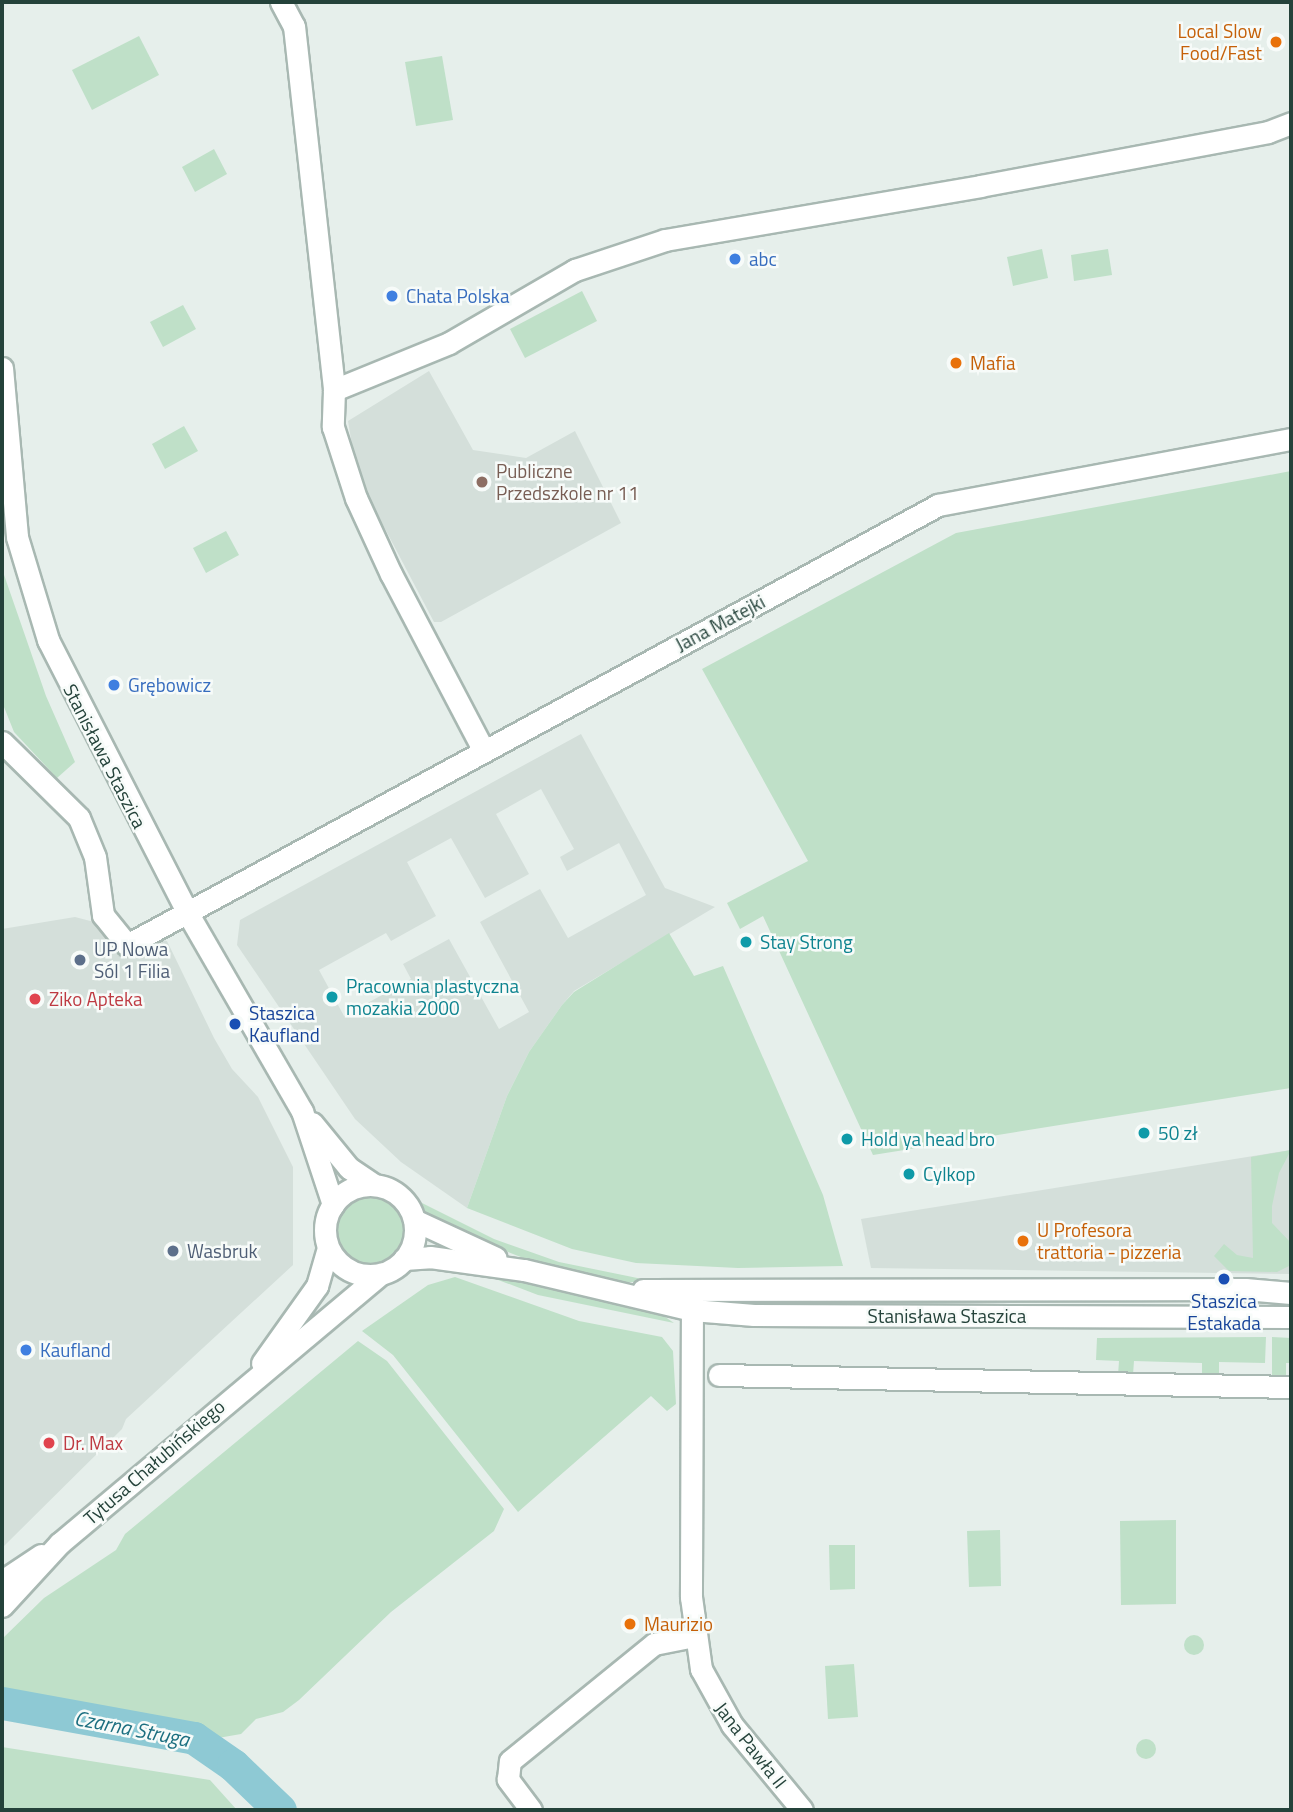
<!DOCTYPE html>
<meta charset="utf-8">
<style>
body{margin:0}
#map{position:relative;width:1293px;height:1812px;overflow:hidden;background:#e6efeb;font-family:"Titillium Web",sans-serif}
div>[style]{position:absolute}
.built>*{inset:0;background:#d4dfda}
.green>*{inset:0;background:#bfe0c8}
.round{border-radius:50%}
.river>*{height:33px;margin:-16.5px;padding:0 16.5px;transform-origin:16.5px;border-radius:16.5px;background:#8ec9d4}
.roads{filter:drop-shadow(2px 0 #a8b8b2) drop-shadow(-2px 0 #a8b8b2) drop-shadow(0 2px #a8b8b2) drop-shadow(0 -2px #a8b8b2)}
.minor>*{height:21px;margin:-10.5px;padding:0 10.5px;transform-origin:10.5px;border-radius:10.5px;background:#fff}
.minor>.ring{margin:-10.5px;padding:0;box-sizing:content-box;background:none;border:21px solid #fff;border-radius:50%}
.dots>*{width:19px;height:19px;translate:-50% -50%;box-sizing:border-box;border:4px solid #f7fbf9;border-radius:50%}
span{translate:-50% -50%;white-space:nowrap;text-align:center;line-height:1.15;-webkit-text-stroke:5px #f7fbf9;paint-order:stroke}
.food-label{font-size:19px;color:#c56008}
.right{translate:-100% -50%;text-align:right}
.left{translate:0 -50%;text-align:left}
.shop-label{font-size:19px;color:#366cbe}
.education-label{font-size:19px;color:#785e54}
.street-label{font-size:19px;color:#24423a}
.culture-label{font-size:19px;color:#0d838f}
.service-label{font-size:19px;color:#4e5e75}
.health-label{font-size:19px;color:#be3a42}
.transit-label{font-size:19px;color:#164399}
.water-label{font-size:21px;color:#1c6f80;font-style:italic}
.frame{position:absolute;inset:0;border:4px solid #24423a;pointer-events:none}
</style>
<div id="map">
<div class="built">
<div style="clip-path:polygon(429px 371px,473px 450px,526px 458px,575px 431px,621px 523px,441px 622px,434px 622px,371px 502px,355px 463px,348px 421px)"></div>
<div style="clip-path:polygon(evenodd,581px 734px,665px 888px,715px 907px,574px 991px,562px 1005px,529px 1052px,507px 1096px,467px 1208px,401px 1162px,355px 1119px,237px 945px,240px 920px,581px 734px,541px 789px,574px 849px,560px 857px,567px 871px,619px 843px,646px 895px,568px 938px,540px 889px,480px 922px,529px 1012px,499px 1029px,449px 939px,403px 964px,411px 979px,344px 1016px,319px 970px,386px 933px,391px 941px,436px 916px,407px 862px,451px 838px,485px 898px,529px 874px,496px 814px,541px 789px)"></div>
<div style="clip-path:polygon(75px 917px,167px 941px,214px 1038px,232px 1069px,258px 1097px,293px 1167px,293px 1265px,126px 1419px,122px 1429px,2px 1548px,2px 929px)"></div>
<div style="clip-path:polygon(1291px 1150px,1291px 1274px,871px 1268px,861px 1219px)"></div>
</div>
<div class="green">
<div style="clip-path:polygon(139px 36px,159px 75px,92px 110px,72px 70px)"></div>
<div style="clip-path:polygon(442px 56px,453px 120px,416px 126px,405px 62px)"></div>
<div style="clip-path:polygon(214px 149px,227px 174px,195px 192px,182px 167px)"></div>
<div style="clip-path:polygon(1042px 249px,1048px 278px,1013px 286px,1007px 257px)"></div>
<div style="clip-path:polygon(1108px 249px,1112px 275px,1074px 281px,1071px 255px)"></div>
<div style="clip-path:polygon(582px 291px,597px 321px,525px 358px,510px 329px)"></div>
<div style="clip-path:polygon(183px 305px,196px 329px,163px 347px,150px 322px)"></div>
<div style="clip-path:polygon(184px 426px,198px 451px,165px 469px,152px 444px)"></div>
<div style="clip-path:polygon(1291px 471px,1291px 1088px,873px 1155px,763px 916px,740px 929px,727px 903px,808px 861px,702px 669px,956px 533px)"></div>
<div style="clip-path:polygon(226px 531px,239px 555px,206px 573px,193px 548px)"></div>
<div style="clip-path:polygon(2px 569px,46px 696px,75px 762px,57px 778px,14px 732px,2px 702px)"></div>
<div style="clip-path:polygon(669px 933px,694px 976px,723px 966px,823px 1195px,843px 1266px,738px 1268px,636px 1263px,572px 1249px,467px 1208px,507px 1096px,529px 1052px,562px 1005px,574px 992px)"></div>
<div style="clip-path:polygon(1291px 1150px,1279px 1173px,1272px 1206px,1272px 1223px,1291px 1243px,1291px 1265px,1277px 1272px,1229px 1271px,1214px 1256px,1224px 1244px,1237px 1255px,1253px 1258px,1251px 1157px)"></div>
<div class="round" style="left:337px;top:1196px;width:68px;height:68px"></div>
<div style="clip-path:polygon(420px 1202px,494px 1239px,559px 1262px,657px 1282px,620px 1282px,536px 1263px,454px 1231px,428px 1216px)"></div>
<div style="clip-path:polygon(480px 1273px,658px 1312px,674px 1323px,538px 1295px)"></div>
<div style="clip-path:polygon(455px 1277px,579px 1321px,662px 1337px,673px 1351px,676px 1404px,667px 1411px,651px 1396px,518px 1512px,393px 1355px,362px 1331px,428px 1285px)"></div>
<div style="clip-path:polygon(1266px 1337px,1265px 1363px,1219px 1362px,1219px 1376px,1202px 1377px,1202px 1363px,1134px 1361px,1133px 1375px,1118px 1375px,1119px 1361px,1096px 1360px,1097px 1338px)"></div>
<div style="clip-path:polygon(1272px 1337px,1291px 1338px,1291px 1363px,1286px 1363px,1286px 1377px,1272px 1376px)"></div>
<div style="clip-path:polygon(358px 1341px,387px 1361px,504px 1509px,494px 1531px,391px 1612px,299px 1700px,283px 1712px,256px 1719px,241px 1734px,218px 1738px,187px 1725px,58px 1705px,2px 1690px,2px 1639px,44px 1598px,116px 1550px,125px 1534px)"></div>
<div style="clip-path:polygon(1176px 1520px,1176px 1604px,1121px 1605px,1120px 1521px)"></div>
<div style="clip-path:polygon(1000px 1530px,1001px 1586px,969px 1587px,967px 1531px)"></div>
<div style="clip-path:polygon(829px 1545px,855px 1545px,855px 1589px,830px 1590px)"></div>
<div class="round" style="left:1184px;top:1635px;width:20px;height:20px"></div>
<div style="clip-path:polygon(854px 1664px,858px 1717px,828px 1719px,825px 1666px)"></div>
<div class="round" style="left:1136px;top:1739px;width:20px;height:20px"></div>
<div style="clip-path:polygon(2px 1747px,210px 1780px,237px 1810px,2px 1810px)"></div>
</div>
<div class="river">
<div style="left:2px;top:1703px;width:195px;rotate:10.3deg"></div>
<div style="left:194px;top:1738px;width:47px;rotate:34.7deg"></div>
<div style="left:233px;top:1765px;width:65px;rotate:43.8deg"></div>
</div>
<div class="roads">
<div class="minor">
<div style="left:281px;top:2px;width:27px;rotate:62deg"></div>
<div style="left:294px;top:26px;width:366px;rotate:83.7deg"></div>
<div style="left:334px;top:390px;width:37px;rotate:92deg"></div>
<div style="left:333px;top:427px;width:75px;rotate:72.1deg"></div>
<div style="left:356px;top:498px;width:84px;rotate:65.3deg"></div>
<div style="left:391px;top:574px;width:200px;rotate:62.3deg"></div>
<div style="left:2px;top:368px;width:170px;rotate:84.9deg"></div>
<div style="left:17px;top:537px;width:108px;rotate:73.2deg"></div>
<div style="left:48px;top:640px;width:305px;rotate:62.9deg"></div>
<div style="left:187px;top:912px;width:230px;rotate:60deg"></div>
<div style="left:302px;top:1111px;width:99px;rotate:71.7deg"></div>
<div style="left:334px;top:390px;width:124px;rotate:-22.2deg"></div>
<div style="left:449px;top:343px;width:146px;rotate:-30.1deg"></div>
<div style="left:575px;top:270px;width:95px;rotate:-18.4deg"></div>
<div style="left:665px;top:240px;width:320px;rotate:-9.7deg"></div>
<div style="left:980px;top:186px;width:293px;rotate:-10.6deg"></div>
<div style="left:1268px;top:132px;width:25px;rotate:-21deg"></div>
<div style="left:2px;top:742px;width:108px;rotate:44.6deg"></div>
<div style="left:79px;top:818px;width:42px;rotate:67.7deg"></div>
<div style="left:95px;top:857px;width:59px;rotate:82.1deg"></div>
<div style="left:103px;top:915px;width:38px;rotate:51deg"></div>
<div style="left:127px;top:945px;width:923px;rotate:-28.48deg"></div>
<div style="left:938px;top:505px;width:359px;rotate:-10.6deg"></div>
<div style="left:312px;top:1123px;width:58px;rotate:50.6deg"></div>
<div style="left:349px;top:1168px;width:30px;rotate:34deg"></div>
<div class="ring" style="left:325px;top:1185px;width:69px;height:69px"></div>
<div style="left:414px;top:1220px;width:90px;rotate:24.9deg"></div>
<div style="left:404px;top:1259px;width:26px;rotate:-4deg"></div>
<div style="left:430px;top:1257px;width:95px;rotate:7.9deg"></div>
<div style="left:524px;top:1270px;width:173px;rotate:13.4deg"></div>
<div style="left:692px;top:1310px;width:62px;rotate:4.6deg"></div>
<div style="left:754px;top:1315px;width:537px;rotate:0.21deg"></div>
<div style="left:643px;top:1290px;width:602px;rotate:-0.1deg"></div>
<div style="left:1245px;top:1289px;width:46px;rotate:5deg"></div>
<div style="left:692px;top:1297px;width:300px;rotate:90.2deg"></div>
<div style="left:691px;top:1597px;width:73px;rotate:82.1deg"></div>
<div style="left:701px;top:1669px;width:64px;rotate:61deg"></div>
<div style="left:732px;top:1725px;width:110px;rotate:50.5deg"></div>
<div style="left:262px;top:1363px;width:95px;rotate:-54.5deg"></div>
<div style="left:317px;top:1286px;width:40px;rotate:-74deg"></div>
<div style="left:719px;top:1375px;width:572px;rotate:1.2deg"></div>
<div style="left:2px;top:1581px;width:47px;rotate:-33.7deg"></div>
<div style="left:2px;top:1606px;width:86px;rotate:-47.4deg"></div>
<div style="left:60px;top:1543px;width:419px;rotate:-40deg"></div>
<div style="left:531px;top:1810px;width:39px;rotate:-127deg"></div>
<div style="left:508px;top:1779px;width:18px;rotate:-84deg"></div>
<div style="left:510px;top:1761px;width:186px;rotate:-39.1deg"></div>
<div style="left:654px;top:1644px;width:41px;rotate:-11.3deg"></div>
</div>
</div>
<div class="dots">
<div style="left:1276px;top:42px;background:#e8710a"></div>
<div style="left:735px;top:259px;background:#3f7fe0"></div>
<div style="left:392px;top:296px;background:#3f7fe0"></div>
<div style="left:956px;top:363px;background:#e8710a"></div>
<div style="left:482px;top:482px;background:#8d6e63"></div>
<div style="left:114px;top:685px;background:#3f7fe0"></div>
<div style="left:746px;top:942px;background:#0f9aa8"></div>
<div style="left:80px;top:960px;background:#5c6f8a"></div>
<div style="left:332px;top:997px;background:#0f9aa8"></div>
<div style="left:35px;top:999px;background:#e0444e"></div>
<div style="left:235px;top:1024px;background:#1a4fb4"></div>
<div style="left:1144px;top:1133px;background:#0f9aa8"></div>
<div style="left:847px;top:1139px;background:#0f9aa8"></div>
<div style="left:909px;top:1174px;background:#0f9aa8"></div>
<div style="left:1023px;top:1241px;background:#e8710a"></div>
<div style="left:173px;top:1251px;background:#5c6f8a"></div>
<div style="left:1224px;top:1279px;background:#1a4fb4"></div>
<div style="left:26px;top:1350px;background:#3f7fe0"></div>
<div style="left:49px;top:1443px;background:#e0444e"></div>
<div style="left:630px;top:1624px;background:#e8710a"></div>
</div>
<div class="food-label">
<span class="right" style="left:1262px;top:42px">Local Slow<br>Food/Fast</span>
<span class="left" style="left:970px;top:363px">Mafia</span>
<span class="left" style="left:1037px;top:1241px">U Profesora<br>trattoria - pizzeria</span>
<span class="left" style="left:644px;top:1624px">Maurizio</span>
</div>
<div class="shop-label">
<span class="left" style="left:749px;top:259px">abc</span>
<span class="left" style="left:406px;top:296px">Chata Polska</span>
<span class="left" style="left:128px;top:685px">Grębowicz</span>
<span class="left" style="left:40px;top:1350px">Kaufland</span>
</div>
<div class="education-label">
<span class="left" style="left:496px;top:482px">Publiczne<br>Przedszkole nr 11</span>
</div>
<div class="street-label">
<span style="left:720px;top:623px;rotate:-28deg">Jana Matejki</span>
<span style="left:105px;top:756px;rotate:63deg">Stanisława Staszica</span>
<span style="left:947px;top:1316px">Stanisława Staszica</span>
<span style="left:154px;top:1462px;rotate:-41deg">Tytusa Chałubińskiego</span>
<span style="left:751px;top:1745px;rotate:52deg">Jana Pawła II</span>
</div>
<div class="culture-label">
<span class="left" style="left:760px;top:942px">Stay Strong</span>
<span class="left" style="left:346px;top:997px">Pracownia plastyczna<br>mozakia 2000</span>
<span class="left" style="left:1158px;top:1133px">50 zł</span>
<span class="left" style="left:861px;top:1139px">Hold ya head bro</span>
<span class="left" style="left:923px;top:1174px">Cylkop</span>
</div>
<div class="service-label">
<span class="left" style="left:94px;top:960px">UP Nowa<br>Sól 1 Filia</span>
<span class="left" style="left:187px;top:1251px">Wasbruk</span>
</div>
<div class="health-label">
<span class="left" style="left:49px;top:999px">Ziko Apteka</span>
<span class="left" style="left:63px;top:1443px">Dr. Max</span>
</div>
<div class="transit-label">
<span class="left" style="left:249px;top:1024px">Staszica<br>Kaufland</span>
<span style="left:1224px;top:1312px">Staszica<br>Estakada</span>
</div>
<div class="water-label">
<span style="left:132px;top:1728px;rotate:11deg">Czarna Struga</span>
</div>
<div class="frame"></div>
</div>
